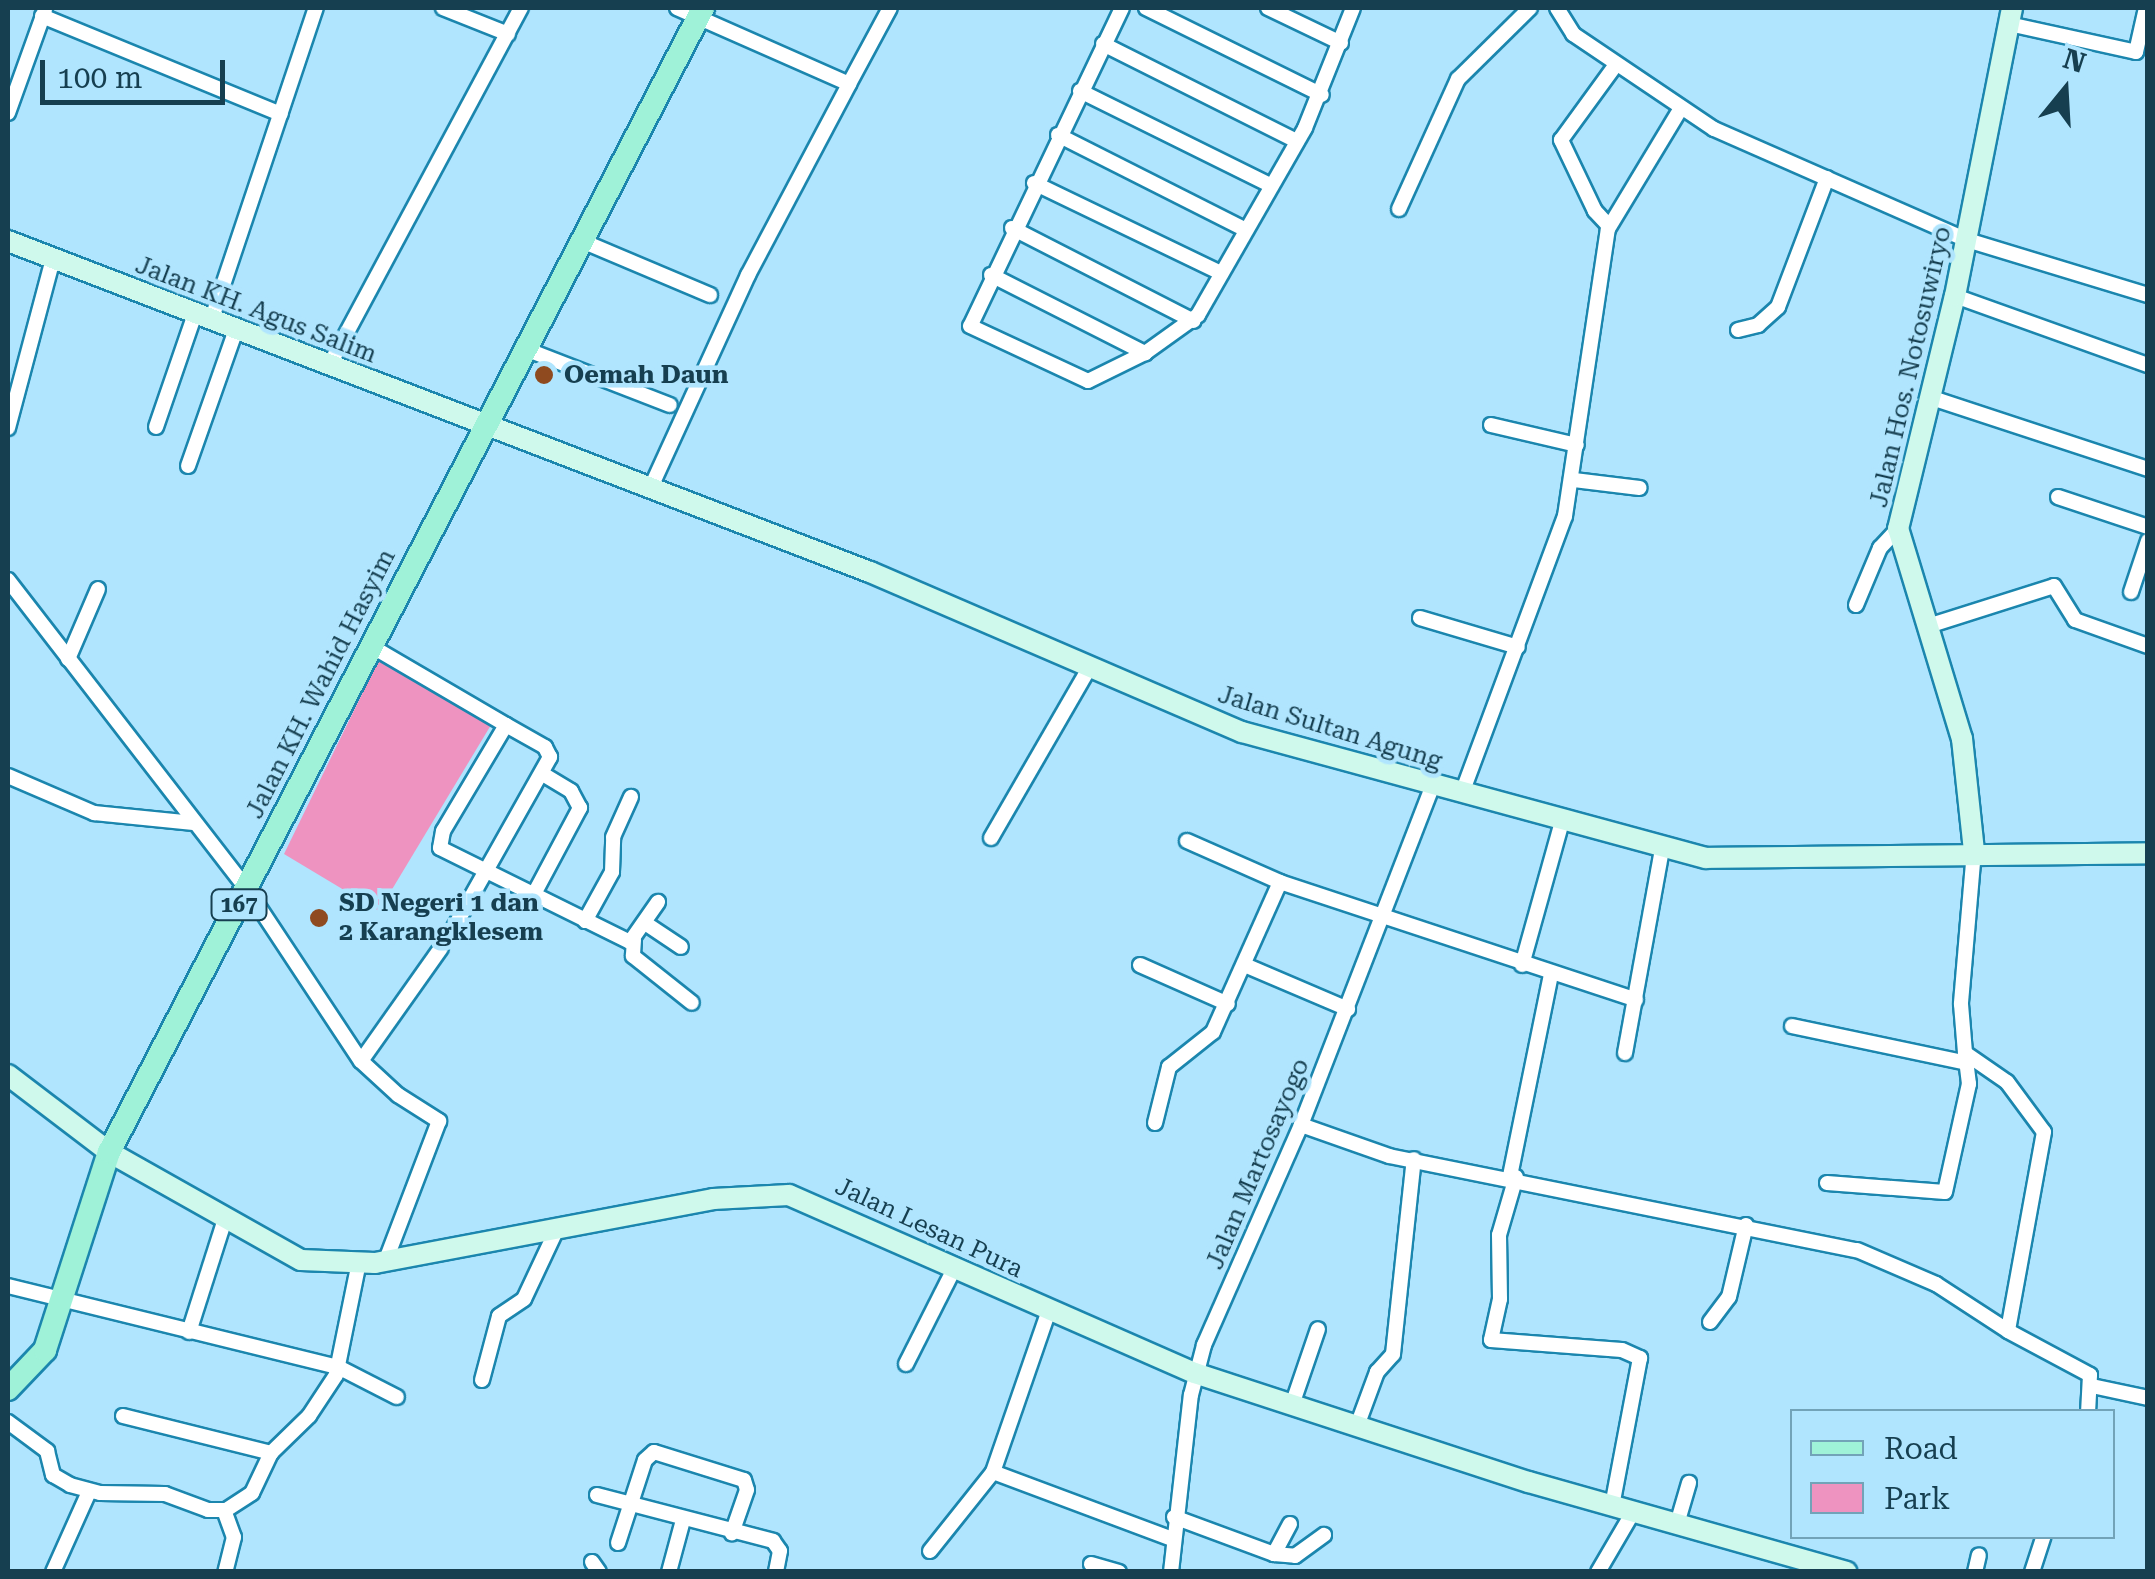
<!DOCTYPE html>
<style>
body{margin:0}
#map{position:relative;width:2155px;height:1579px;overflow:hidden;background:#b0e5fe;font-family:"Roboto Serif",serif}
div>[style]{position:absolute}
.green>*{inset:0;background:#ee93c0}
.roads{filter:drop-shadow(2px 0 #1b86ae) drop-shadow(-2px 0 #1b86ae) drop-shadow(0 2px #1b86ae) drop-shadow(0 -2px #1b86ae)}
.street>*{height:14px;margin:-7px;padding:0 7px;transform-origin:7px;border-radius:7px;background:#fff}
.secondary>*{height:20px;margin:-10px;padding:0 10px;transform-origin:10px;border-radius:10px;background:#cff9ec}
.primary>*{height:22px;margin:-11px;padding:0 11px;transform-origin:11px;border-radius:11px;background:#9ff2d8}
.dots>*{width:28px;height:28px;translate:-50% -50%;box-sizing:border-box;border:5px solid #b0e5fe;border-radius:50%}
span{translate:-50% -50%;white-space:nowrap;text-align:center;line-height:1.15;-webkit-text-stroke:9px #b0e5fe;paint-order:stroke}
.shield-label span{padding:2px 8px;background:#b0e5fe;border:2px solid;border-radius:8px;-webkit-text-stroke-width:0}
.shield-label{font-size:22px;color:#163f50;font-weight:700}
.street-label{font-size:25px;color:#163f50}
.poi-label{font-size:25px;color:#163f50;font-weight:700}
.left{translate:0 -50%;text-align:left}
.frame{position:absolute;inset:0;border:10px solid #163f50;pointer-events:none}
.legend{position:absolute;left:1790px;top:1409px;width:325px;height:130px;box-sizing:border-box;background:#b0e5fe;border:2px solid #72a3b8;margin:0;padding:12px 18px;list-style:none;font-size:30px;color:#163f50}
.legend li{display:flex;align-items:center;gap:20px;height:50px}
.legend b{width:50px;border:2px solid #72a3b8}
.north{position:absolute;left:2015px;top:40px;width:100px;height:100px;-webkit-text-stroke:8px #b0e5fe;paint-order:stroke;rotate:18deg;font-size:28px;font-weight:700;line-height:40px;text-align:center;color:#163f50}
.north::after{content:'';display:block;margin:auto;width:35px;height:45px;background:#163f50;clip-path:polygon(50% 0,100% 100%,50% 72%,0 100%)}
.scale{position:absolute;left:40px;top:60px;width:185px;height:45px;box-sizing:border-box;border:5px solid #163f50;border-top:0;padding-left:12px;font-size:30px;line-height:35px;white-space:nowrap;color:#163f50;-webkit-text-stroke:8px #b0e5fe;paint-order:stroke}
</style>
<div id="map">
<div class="green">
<div style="clip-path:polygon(381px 655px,491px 725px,379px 911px,284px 854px)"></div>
</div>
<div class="roads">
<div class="street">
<div style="left:443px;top:8px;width:70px;rotate:21.8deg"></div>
<div style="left:677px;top:8px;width:188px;rotate:23.8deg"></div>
<div style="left:849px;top:84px;width:86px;rotate:-61.7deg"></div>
<div style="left:1122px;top:8px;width:352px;rotate:115.5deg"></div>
<div style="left:970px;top:326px;width:130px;rotate:25deg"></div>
<div style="left:1088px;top:381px;width:64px;rotate:-26.2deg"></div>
<div style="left:1145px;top:353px;width:65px;rotate:-35.6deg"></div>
<div style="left:1198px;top:315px;width:215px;rotate:-60.2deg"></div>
<div style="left:1305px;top:128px;width:129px;rotate:-68.2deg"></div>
<div style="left:1146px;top:8px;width:196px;rotate:26.3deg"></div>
<div style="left:1268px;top:8px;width:81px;rotate:25.6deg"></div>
<div style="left:1557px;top:8px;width:31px;rotate:58deg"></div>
<div style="left:1573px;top:34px;width:170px;rotate:34deg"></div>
<div style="left:1714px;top:129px;width:276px;rotate:23.7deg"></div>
<div style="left:1967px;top:240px;width:189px;rotate:16.9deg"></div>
<div style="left:42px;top:16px;width:258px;rotate:22.3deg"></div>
<div style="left:2009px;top:24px;width:130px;rotate:12.4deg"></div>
<div style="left:2136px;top:52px;width:45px;rotate:-77.2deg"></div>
<div style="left:1103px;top:44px;width:217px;rotate:26.6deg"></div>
<div style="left:1080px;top:91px;width:212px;rotate:26.3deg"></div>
<div style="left:8px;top:113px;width:109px;rotate:-70.2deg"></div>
<div style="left:1058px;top:135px;width:208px;rotate:26.8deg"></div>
<div style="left:1034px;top:183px;width:208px;rotate:25.7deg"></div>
<div style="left:1399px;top:209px;width:143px;rotate:-65.6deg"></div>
<div style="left:1458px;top:79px;width:101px;rotate:-44.6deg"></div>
<div style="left:1609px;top:226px;width:21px;rotate:-133deg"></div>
<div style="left:1595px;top:211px;width:79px;rotate:-115.6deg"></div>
<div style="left:1561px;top:140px;width:92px;rotate:-53.9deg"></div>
<div style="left:1012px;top:228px;width:204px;rotate:27.1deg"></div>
<div style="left:582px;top:241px;width:139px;rotate:22.9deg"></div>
<div style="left:991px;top:275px;width:173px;rotate:26.9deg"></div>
<div style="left:1955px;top:296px;width:205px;rotate:19.7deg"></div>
<div style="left:211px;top:321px;width:330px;rotate:-71.5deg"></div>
<div style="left:1738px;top:330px;width:21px;rotate:-14deg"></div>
<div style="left:1758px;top:325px;width:27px;rotate:-42deg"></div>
<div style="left:1778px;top:307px;width:138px;rotate:-69.2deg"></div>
<div style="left:528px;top:350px;width:152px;rotate:21.2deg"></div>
<div style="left:330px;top:364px;width:404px;rotate:-61.8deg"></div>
<div style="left:1929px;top:397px;width:231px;rotate:18.2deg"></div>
<div style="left:1491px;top:425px;width:88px;rotate:13.1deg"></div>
<div style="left:156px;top:427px;width:120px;rotate:-71deg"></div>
<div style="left:8px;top:428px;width:175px;rotate:-75.1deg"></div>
<div style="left:188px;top:466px;width:144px;rotate:-70.6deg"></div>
<div style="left:1574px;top:480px;width:66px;rotate:6.9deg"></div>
<div style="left:651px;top:487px;width:233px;rotate:-65.4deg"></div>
<div style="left:748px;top:275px;width:216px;rotate:-62.1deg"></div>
<div style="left:2058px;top:497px;width:95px;rotate:18.4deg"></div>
<div style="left:8px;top:580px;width:391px;rotate:52.3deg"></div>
<div style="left:247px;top:889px;width:206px;rotate:56.5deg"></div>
<div style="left:361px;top:1061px;width:50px;rotate:42.6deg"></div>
<div style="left:398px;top:1095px;width:49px;rotate:32.4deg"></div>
<div style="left:439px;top:1121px;width:149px;rotate:110.9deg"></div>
<div style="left:2131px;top:592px;width:54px;rotate:-71.6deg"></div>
<div style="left:1856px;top:605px;width:62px;rotate:-67.2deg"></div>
<div style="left:1880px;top:548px;width:26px;rotate:-47deg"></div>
<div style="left:1420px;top:618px;width:102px;rotate:16.5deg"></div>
<div style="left:1928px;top:626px;width:132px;rotate:-17.6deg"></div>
<div style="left:2054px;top:586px;width:40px;rotate:58deg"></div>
<div style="left:2075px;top:620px;width:77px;rotate:19.6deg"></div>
<div style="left:371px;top:646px;width:156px;rotate:30.3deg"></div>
<div style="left:506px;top:725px;width:123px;rotate:120.7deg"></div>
<div style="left:443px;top:831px;width:17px;rotate:100deg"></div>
<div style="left:440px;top:848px;width:212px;rotate:26.3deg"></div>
<div style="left:630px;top:942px;width:49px;rotate:-55deg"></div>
<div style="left:68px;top:659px;width:76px;rotate:-66.8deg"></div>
<div style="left:8px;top:776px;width:94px;rotate:23.3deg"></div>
<div style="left:94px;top:813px;width:100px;rotate:5.7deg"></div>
<div style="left:1462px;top:793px;width:296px;rotate:-69.6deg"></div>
<div style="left:1565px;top:516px;width:290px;rotate:-81.5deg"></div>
<div style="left:1608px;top:229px;width:141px;rotate:-58.9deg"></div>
<div style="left:991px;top:838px;width:196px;rotate:-60deg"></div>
<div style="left:1187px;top:841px;width:102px;rotate:23.8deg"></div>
<div style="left:1280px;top:882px;width:375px;rotate:18.3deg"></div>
<div style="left:1974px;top:851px;width:154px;rotate:94.9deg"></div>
<div style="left:1961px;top:1004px;width:49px;rotate:85.3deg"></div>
<div style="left:1965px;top:1053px;width:51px;rotate:34.6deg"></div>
<div style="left:2007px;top:1082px;width:62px;rotate:53.5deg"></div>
<div style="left:2044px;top:1132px;width:202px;rotate:100.3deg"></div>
<div style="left:2008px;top:1331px;width:93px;rotate:28.2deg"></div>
<div style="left:2090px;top:1375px;width:37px;rotate:93deg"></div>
<div style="left:534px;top:894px;width:98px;rotate:-61.9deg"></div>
<div style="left:580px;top:808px;width:19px;rotate:-118deg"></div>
<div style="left:571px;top:791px;width:33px;rotate:-149deg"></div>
<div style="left:585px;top:921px;width:56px;rotate:-61.1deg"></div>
<div style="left:612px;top:872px;width:35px;rotate:-88deg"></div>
<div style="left:613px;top:837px;width:44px;rotate:-65.8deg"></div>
<div style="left:645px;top:923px;width:43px;rotate:33.7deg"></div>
<div style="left:452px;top:931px;width:200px;rotate:-60.6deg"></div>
<div style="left:550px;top:757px;width:11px;rotate:-117deg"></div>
<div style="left:545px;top:747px;width:45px;rotate:-150.6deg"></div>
<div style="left:634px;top:940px;width:16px;rotate:94deg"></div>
<div style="left:633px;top:956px;width:75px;rotate:38.5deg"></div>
<div style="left:1140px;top:965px;width:96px;rotate:23.9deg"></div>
<div style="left:1522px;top:965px;width:148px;rotate:-74.4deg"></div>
<div style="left:1247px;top:966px;width:110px;rotate:23.1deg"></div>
<div style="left:1792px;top:1026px;width:180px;rotate:11.9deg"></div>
<div style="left:1625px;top:1053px;width:207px;rotate:-79.7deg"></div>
<div style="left:361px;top:1061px;width:138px;rotate:-54.7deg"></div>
<div style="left:1155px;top:1123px;width:58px;rotate:-76deg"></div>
<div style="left:1169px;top:1067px;width:56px;rotate:-38.5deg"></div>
<div style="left:1213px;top:1032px;width:164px;rotate:-65.9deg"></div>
<div style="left:1301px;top:1125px;width:93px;rotate:19.4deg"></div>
<div style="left:1389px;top:1156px;width:477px;rotate:11.4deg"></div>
<div style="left:1857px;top:1250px;width:86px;rotate:23.3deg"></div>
<div style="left:1936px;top:1284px;width:86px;rotate:33.1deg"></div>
<div style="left:1510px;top:1176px;width:206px;rotate:-78.5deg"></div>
<div style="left:1516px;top:1177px;width:60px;rotate:106.3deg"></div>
<div style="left:1499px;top:1235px;width:64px;rotate:89.1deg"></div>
<div style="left:1500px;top:1299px;width:42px;rotate:102.4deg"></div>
<div style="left:1491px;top:1340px;width:131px;rotate:4.4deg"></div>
<div style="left:1622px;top:1350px;width:20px;rotate:24deg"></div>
<div style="left:1640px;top:1358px;width:151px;rotate:100.7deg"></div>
<div style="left:1827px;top:1183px;width:118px;rotate:4.4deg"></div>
<div style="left:1945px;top:1192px;width:111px;rotate:-77.5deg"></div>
<div style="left:1969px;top:1084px;width:31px;rotate:-97deg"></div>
<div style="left:8px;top:1286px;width:340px;rotate:13.8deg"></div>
<div style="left:338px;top:1367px;width:66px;rotate:27deg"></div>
<div style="left:1710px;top:1322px;width:31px;rotate:-53deg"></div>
<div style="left:1729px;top:1297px;width:74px;rotate:-76.7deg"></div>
<div style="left:189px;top:1332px;width:119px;rotate:-72.3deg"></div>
<div style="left:906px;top:1364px;width:106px;rotate:-63.2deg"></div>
<div style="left:482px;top:1380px;width:66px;rotate:-75.1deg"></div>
<div style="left:499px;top:1316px;width:30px;rotate:-34deg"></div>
<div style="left:524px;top:1299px;width:77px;rotate:-64.8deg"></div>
<div style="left:2092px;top:1386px;width:57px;rotate:12.1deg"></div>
<div style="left:1292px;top:1405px;width:80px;rotate:-71.1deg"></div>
<div style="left:123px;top:1416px;width:153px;rotate:14deg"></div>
<div style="left:8px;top:1422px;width:49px;rotate:36.6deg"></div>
<div style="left:47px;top:1451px;width:25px;rotate:76deg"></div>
<div style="left:53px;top:1475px;width:20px;rotate:30deg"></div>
<div style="left:70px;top:1485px;width:31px;rotate:15deg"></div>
<div style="left:100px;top:1493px;width:65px;rotate:0.9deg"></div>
<div style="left:165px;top:1494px;width:46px;rotate:20.4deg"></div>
<div style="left:208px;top:1510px;width:18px"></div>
<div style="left:226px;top:1510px;width:31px;rotate:-33deg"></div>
<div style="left:252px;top:1493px;width:44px;rotate:-64.6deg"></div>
<div style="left:271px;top:1453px;width:53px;rotate:-44.2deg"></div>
<div style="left:309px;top:1416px;width:49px;rotate:-56.6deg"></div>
<div style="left:336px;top:1375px;width:115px;rotate:-78.5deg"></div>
<div style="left:1357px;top:1426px;width:58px;rotate:-69.7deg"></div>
<div style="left:1377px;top:1372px;width:24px;rotate:-48deg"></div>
<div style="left:1393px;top:1354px;width:196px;rotate:-83.9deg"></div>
<div style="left:993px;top:1472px;width:171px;rotate:-70.9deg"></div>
<div style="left:597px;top:1495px;width:182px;rotate:14.6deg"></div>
<div style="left:773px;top:1541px;width:12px;rotate:55deg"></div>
<div style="left:780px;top:1551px;width:21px;rotate:101deg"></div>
<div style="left:224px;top:1510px;width:29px;rotate:70deg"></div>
<div style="left:234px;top:1537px;width:36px;rotate:104deg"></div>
<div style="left:1174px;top:1517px;width:107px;rotate:20.3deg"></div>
<div style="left:1274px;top:1554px;width:34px;rotate:-62deg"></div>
<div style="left:1677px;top:1524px;width:43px;rotate:-73.7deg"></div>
<div style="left:618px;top:1543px;width:87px;rotate:-72deg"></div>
<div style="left:645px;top:1460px;width:12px;rotate:-42deg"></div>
<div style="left:654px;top:1452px;width:94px;rotate:17.3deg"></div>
<div style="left:744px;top:1480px;width:10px;rotate:73deg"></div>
<div style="left:747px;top:1490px;width:46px;rotate:109.2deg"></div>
<div style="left:930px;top:1551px;width:101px;rotate:-51.4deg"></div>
<div style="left:993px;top:1472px;width:191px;rotate:20.5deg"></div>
<div style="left:1274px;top:1554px;width:21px;rotate:5deg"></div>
<div style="left:1295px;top:1556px;width:36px;rotate:-36deg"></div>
<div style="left:592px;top:1562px;width:12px;rotate:55deg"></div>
<div style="left:1091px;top:1564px;width:29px;rotate:16deg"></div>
<div style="left:53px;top:1572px;width:88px;rotate:-65.8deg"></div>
<div style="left:669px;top:1572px;width:54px;rotate:-74.9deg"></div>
<div style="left:1171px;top:1572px;width:178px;rotate:-83.6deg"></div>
<div style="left:1191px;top:1395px;width:52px;rotate:-75.4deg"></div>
<div style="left:1204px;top:1345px;width:240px;rotate:-66.2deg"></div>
<div style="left:1301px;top:1125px;width:365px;rotate:-68.8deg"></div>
<div style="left:1598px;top:1572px;width:69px;rotate:-59.7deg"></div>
<div style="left:1975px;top:1572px;width:17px;rotate:-77deg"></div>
<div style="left:2032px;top:1572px;width:38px;rotate:-72deg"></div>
</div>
<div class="secondary">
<div style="left:8px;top:241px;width:923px;rotate:21.01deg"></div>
<div style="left:870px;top:572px;width:405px;rotate:23.3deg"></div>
<div style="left:1242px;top:732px;width:481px;rotate:15.2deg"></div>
<div style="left:1706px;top:858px;width:442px;rotate:-0.6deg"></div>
<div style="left:1974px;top:851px;width:113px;rotate:-96.1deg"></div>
<div style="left:1962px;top:739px;width:220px;rotate:-106.9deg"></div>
<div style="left:1898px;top:529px;width:240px;rotate:-76.3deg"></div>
<div style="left:1955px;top:296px;width:294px;rotate:-78.8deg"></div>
<div style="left:8px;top:1075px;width:127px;rotate:37.3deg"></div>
<div style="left:109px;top:1152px;width:220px;rotate:29.4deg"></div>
<div style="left:301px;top:1260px;width:74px;rotate:2.3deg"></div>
<div style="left:375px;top:1263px;width:344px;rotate:-10.7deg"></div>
<div style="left:713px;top:1199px;width:76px;rotate:-3deg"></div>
<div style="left:789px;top:1195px;width:443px;rotate:23.7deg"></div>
<div style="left:1195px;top:1373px;width:351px;rotate:18.1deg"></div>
<div style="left:1529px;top:1482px;width:330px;rotate:15.8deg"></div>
</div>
<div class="primary">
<div style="left:8px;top:1389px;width:54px;rotate:-46.5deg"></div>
<div style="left:45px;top:1350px;width:208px;rotate:-72.1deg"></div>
<div style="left:109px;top:1152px;width:1289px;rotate:-62.56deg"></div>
</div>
</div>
<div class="dots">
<div style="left:544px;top:375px;background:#8f4a1f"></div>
<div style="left:319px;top:918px;background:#8f4a1f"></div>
</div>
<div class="shield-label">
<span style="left:239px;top:905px">167</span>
</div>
<div class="street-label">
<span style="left:256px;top:310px;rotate:21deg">Jalan KH. Agus Salim</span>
<span style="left:1911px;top:367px;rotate:-77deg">Jalan Hos. Notosuwiryo</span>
<span style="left:321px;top:684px;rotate:-63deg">Jalan KH. Wahid Hasyim</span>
<span style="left:1330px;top:728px;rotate:17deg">Jalan Sultan Agung</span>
<span style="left:1258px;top:1164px;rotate:-67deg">Jalan Martosayogo</span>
<span style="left:929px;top:1228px;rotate:25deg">Jalan Lesan Pura</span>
</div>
<div class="poi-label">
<span class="left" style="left:564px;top:375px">Oemah Daun</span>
<span class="left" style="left:339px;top:918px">SD Negeri 1 dan<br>2 Karangklesem</span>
</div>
<div class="frame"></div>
<ul class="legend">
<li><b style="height:12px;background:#9ff2d8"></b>Road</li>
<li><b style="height:28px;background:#ee93c0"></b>Park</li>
</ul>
<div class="north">N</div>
<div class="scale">100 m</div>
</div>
